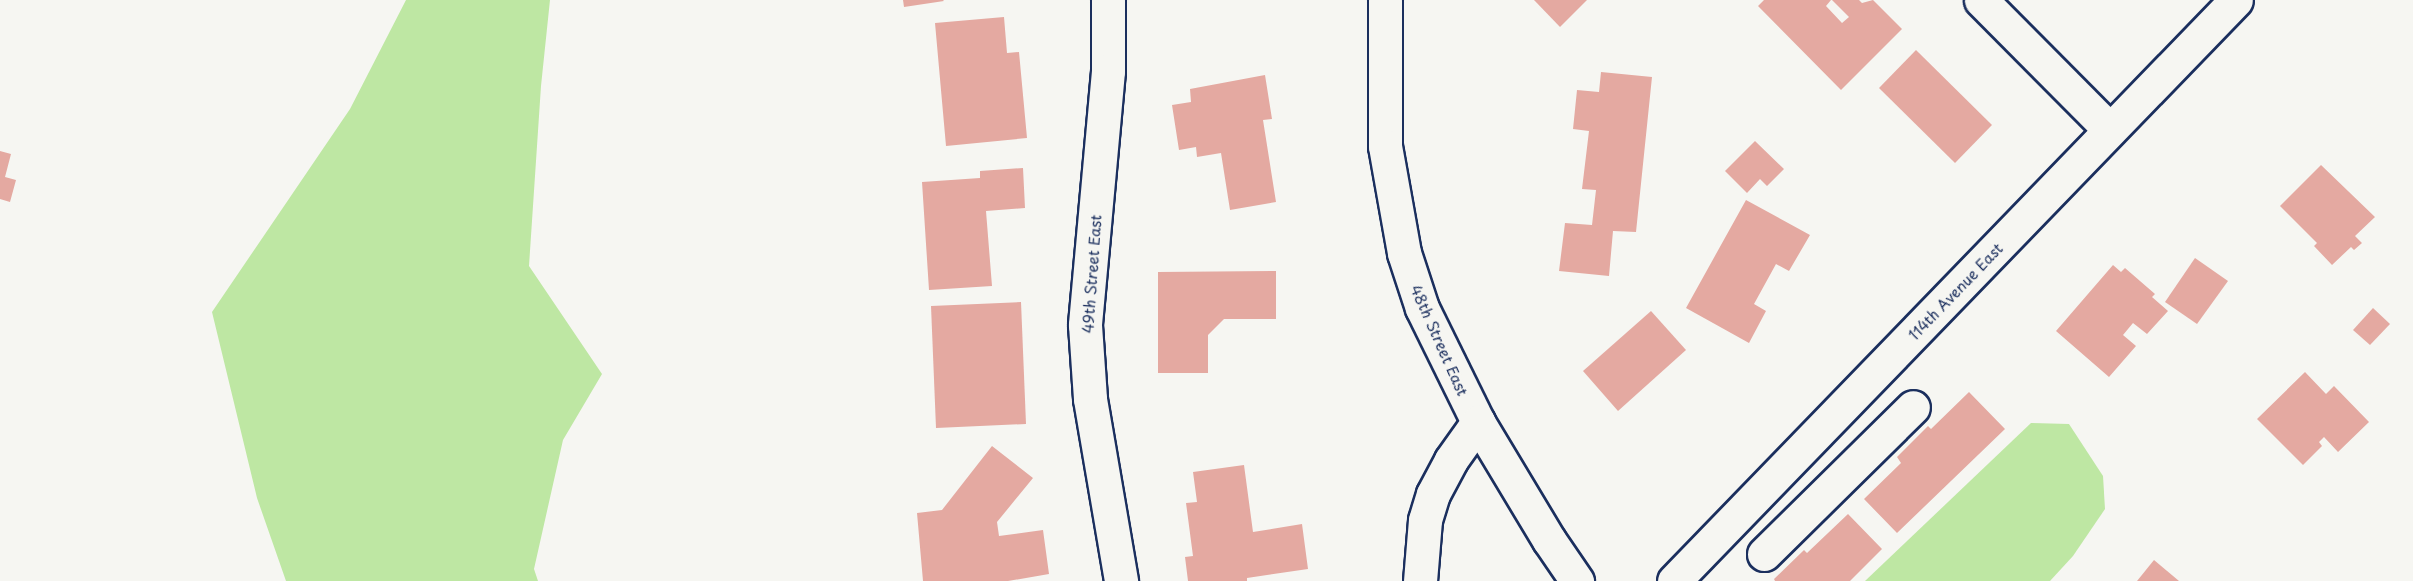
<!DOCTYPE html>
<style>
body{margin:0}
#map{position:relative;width:2413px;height:581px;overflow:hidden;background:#f6f6f2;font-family:"Playpen Sans",sans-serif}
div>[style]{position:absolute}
.green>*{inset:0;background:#bee7a3}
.building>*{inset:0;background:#e4a9a1}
.roads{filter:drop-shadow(2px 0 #1b2f5e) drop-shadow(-2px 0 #1b2f5e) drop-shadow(0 2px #1b2f5e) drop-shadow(0 -2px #1b2f5e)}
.minor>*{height:33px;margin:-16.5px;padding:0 16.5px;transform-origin:16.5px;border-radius:16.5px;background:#f6f6f2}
span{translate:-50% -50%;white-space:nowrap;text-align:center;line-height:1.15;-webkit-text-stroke:4.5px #f6f6f2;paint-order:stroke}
.street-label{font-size:15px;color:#1b2f5e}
</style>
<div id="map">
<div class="green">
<div style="clip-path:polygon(406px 0,550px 0,541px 86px,529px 266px,602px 374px,563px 440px,534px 569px,538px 581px,286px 581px,257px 498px,212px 312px,350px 109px)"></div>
<div style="clip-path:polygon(2031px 423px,2069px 424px,2103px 476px,2105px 509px,2073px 556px,2050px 581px,1865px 581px)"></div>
</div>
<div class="building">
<div style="clip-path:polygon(903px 0,943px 0,944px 1px,904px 7px)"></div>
<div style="clip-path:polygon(1534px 0,1587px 0,1560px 27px)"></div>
<div style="clip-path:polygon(1764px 0,1831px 0,1826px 6px,1842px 23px,1849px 17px,1832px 0,1859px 0,1862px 3px,1873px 0,1902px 29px,1841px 90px,1758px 6px)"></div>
<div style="clip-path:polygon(1004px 17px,1007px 53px,1019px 52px,1027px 138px,946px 146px,935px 23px)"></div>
<div style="clip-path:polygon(1916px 50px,1992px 125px,1955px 163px,1879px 88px)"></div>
<div style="clip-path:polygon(1601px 72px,1652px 77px,1636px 232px,1613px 231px,1609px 276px,1559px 271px,1565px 223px,1592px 225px,1596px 190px,1582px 189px,1589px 131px,1573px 129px,1577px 90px,1599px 92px)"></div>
<div style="clip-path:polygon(1265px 75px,1272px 119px,1263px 120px,1276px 202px,1230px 210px,1221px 153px,1197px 157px,1196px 147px,1179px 150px,1172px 105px,1191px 102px,1190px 89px)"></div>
<div style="clip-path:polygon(1755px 141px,1784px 169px,1767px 186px,1760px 179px,1747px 193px,1725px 171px)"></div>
<div style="clip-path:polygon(0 151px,11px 154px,5px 177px,16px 180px,10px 202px,0 199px)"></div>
<div style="clip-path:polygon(2321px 165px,2375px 217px,2355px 236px,2362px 243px,2354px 250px,2351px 247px,2332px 265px,2314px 246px,2317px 243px,2280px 206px)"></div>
<div style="clip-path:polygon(1023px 168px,1025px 208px,986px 211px,992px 286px,929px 290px,922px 182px,980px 178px,980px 171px)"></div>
<div style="clip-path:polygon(1746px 200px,1810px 235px,1789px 271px,1776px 264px,1754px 304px,1766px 311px,1749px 343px,1686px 308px)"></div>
<div style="clip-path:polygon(2195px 258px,2228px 281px,2197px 324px,2165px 302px)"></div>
<div style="clip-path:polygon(2113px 265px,2121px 272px,2125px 268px,2155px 294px,2152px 297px,2168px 311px,2147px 334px,2133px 323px,2123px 335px,2136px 346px,2109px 377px,2056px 331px)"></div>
<div style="clip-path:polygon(1276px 271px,1276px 319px,1224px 319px,1208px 335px,1208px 373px,1158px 373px,1158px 272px)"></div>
<div style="clip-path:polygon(1021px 302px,1026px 424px,936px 428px,931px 306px)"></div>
<div style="clip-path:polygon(2373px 308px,2390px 324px,2370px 345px,2353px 330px)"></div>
<div style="clip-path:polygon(1651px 311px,1686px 350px,1618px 411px,1583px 371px)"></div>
<div style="clip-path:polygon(2305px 372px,2326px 394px,2334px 386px,2369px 422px,2338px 452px,2324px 437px,2319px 442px,2322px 446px,2303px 465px,2257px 419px)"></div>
<div style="clip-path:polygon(1969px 392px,2005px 429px,1897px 533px,1864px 499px,1901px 463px,1897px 457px,1928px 426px,1931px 429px)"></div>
<div style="clip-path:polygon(992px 446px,1033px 478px,997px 522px,999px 536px,1043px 530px,1049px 574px,1008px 581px,923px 581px,917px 513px,942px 510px)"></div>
<div style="clip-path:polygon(1244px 465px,1253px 532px,1302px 524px,1308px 569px,1247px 578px,1247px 581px,1188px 581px,1185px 557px,1193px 556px,1186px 503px,1197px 502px,1193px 472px)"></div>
<div style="clip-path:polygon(1848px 514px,1882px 549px,1850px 581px,1775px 581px,1774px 579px,1804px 550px,1807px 553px)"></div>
<div style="clip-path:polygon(2154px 560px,2179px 581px,2137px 581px)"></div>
</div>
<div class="roads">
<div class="minor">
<div style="left:1108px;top:0;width:71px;rotate:90deg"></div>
<div style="left:1108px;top:71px;width:255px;rotate:95.2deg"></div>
<div style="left:1085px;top:325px;width:74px;rotate:86.1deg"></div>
<div style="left:1090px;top:399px;width:185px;rotate:80.3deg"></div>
<div style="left:1385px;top:0;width:146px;rotate:90deg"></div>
<div style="left:1385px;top:146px;width:109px;rotate:79.9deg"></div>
<div style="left:1404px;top:253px;width:58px;rotate:71.9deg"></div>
<div style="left:1422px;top:308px;width:127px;rotate:63.8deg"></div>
<div style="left:1478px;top:422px;width:138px;rotate:59deg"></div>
<div style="left:1549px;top:540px;width:50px;rotate:55.7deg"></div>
<div style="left:1981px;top:0;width:182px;rotate:45.2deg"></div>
<div style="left:1764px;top:554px;width:209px;rotate:-44.6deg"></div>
<div style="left:1420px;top:581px;width:61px;rotate:-85.3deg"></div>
<div style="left:1425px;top:520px;width:27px;rotate:-73deg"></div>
<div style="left:1433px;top:494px;width:38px;rotate:-62deg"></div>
<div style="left:1451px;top:460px;width:47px;rotate:-54.6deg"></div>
<div style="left:1674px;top:581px;width:808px;rotate:-45.95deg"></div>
</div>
</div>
<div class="street-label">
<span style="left:1091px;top:274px;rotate:-86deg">49th Street East</span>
<span style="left:1955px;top:291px;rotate:-46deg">114th Avenue East</span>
<span style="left:1440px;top:340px;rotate:66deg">48th Street East</span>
</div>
</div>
